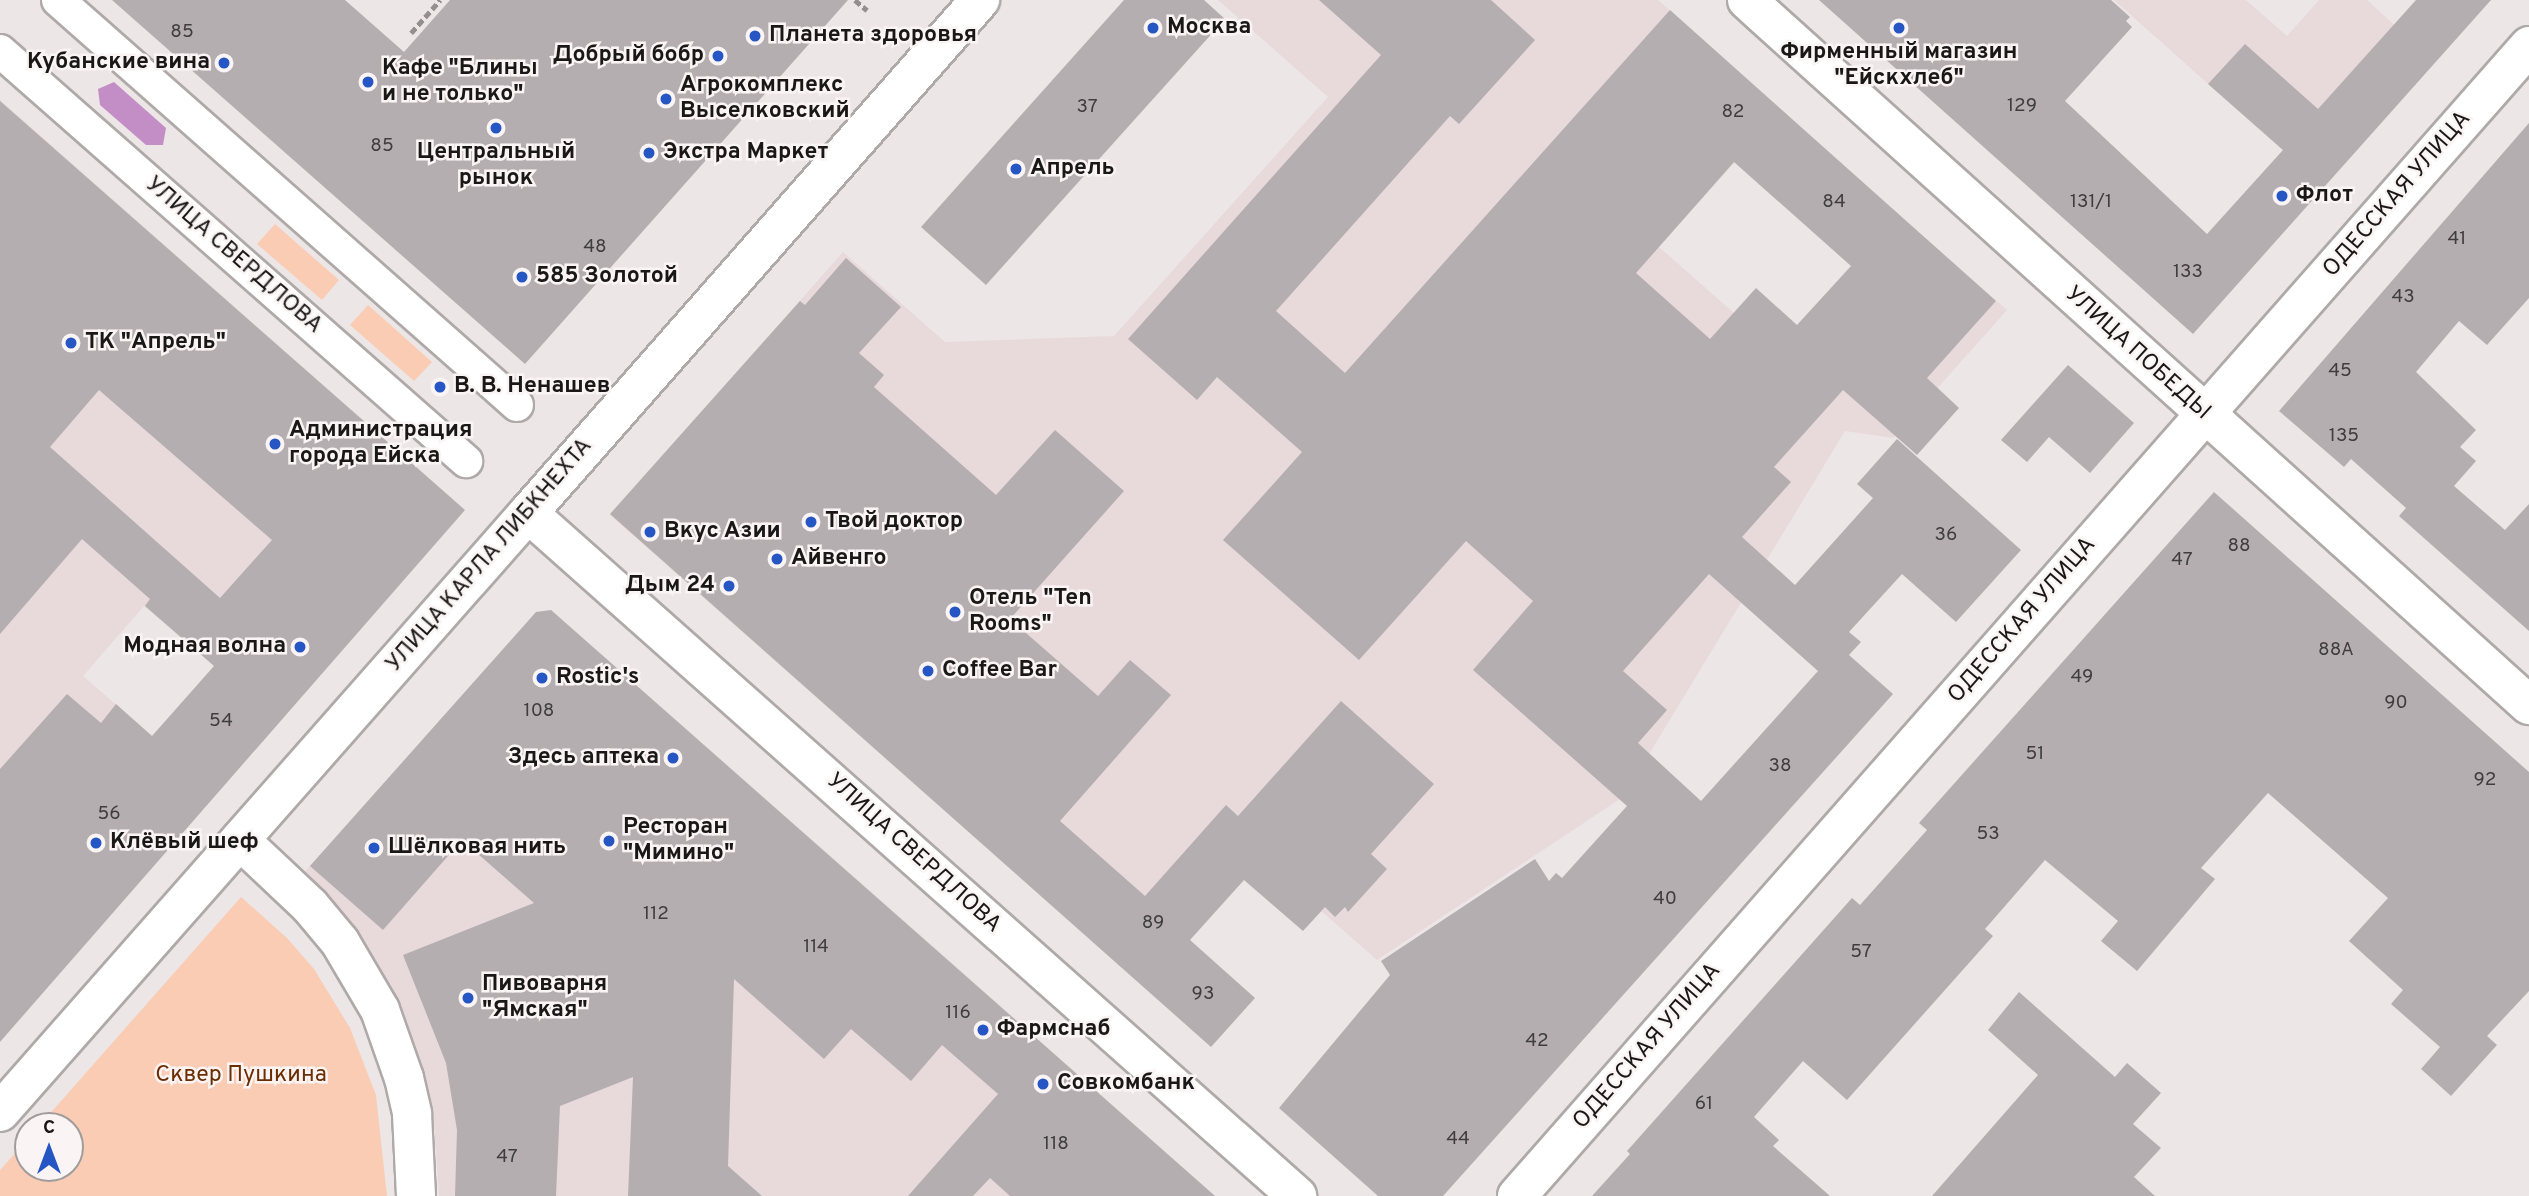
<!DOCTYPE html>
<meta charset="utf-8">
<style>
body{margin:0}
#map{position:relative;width:2529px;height:1196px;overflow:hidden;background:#ece6e7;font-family:Overpass,sans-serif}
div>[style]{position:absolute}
.built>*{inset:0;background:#e8d9db}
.green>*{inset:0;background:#faccb4}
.water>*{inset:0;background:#c38ec5}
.building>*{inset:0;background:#b4aeb1}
.path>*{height:4.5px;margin-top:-2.25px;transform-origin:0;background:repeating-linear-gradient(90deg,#938f90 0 7px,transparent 0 10.5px)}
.roads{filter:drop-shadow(2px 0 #afa9a9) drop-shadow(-2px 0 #afa9a9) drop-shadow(0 2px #afa9a9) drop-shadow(0 -2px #afa9a9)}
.pedestrian>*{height:32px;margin:-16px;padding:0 16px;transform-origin:16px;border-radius:16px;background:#fff}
.minor>*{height:38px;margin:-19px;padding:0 19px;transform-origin:19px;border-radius:19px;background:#fff}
.tertiary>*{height:38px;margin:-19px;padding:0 19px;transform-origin:19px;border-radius:19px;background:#fff}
.dots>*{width:19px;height:19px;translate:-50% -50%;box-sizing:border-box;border:4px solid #faf4f4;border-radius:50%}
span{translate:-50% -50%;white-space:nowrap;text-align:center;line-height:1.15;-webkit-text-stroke:5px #faf4f4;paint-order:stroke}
.number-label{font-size:19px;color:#403d3e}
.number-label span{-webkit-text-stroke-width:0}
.poi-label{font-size:23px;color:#191718;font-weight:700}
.left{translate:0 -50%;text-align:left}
.right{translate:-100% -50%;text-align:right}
.street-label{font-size:23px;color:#191718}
.park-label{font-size:23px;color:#6c2e00}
.north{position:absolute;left:14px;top:1112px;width:70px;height:70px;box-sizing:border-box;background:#faf4f4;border:2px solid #a09c9c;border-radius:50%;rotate:0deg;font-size:19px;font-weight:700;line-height:28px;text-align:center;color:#191718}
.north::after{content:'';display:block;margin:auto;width:24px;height:32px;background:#2556c4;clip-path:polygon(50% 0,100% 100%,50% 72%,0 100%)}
</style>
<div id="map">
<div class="built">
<div style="clip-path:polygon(1218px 0,1658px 0,1726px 61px,1735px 162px,1659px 247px,1801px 372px,1923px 236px,2007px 310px,1893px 438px,1845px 431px,1623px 797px,1377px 960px,1262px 859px,1146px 989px,610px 515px,843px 252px,945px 342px,1114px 336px,1328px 97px)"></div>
<div style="clip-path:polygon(2114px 0,2246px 0,2287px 36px,2319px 0,2367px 0,2435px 62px,2324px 187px)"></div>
<div style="clip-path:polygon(0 100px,456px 502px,459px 514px,315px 681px,192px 647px,144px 606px,83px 676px,217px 792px,0 1041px)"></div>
<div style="clip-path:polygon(551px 610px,935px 948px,1215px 1196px,439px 1196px,433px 1108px,407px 1022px,366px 947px,301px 876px,536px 612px)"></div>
</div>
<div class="green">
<div style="clip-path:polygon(275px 224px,339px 280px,322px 300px,257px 244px)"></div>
<div style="clip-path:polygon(368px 305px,432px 362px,414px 381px,350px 325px)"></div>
<div style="clip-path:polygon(241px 897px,287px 938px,314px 969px,350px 1028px,376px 1095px,387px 1196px,0 1196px,0 1170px,28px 1139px,28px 1168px,70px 1168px,70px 1126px,39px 1126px)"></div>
</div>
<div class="water">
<div style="clip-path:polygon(114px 82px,166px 128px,163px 145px,146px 145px,100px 105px,98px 89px)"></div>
</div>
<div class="building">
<div style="clip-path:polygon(112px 0,345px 0,404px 52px,450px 0,848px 0,525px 364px)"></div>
<div style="clip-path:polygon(1124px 0,1204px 0,1225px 19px,986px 285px,921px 227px)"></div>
<div style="clip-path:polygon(evenodd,1319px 0,1491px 0,1535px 40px,1459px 124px,1450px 116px,1276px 311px,1345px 373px,1670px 10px,1996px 301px,1927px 378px,1959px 408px,1917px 455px,1843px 390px,1774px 467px,1791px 482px,1742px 537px,1795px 585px,1873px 498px,1857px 484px,1897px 439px,2021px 550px,1956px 622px,1902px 574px,1849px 632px,1861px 642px,1849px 655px,1893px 694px,1443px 1196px,1378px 1196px,1279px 1108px,1390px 975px,1381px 961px,1535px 859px,1549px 881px,1556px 873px,1562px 878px,1627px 806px,1473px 670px,1533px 601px,1466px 541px,1359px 660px,1223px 540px,1302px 452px,1217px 377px,1197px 400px,1128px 339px,1381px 55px,1319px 0,1734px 162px,1851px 266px,1797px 325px,1756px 288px,1710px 339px,1636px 273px,1734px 162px,1319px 0,1709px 574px,1818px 671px,1701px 801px,1638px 743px,1667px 710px,1623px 671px,1709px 574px)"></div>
<div style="clip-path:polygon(1819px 0,2111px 0,2130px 17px,2126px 21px,2132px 27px,2065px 101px,2207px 234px,2283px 150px,2208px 84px,2245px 44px,2318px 109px,2416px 0,2491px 0,2193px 334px)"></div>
<div style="clip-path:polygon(evenodd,0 101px,465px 510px,0 1042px,0 769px,67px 694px,101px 723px,116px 704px,152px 736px,214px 666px,145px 606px,150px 599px,82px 539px,0 634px,0 101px,99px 390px,272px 540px,220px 598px,50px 447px,99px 390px)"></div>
<div style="clip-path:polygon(2529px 123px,2529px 298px,2487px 345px,2459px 321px,2416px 372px,2476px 430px,2460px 447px,2476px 461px,2454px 486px,2505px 530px,2529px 504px,2529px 631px,2399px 516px,2406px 508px,2351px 459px,2344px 467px,2279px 411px)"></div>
<div style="clip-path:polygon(846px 258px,901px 307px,859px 353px,884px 375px,874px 387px,996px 495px,1055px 430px,1124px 491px,1010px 619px,1098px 696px,1130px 660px,1171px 695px,1060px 821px,1145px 896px,1226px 805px,1238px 816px,1341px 701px,1434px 784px,1371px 854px,1387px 869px,1348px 912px,1345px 907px,1335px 917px,1325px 907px,1303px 931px,1244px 880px,1190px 940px,1255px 998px,1211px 1047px,610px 514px,800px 301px,805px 305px)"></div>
<div style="clip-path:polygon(2068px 365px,2134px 423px,2090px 473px,2049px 437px,2027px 462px,2001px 440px)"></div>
<div style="clip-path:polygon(2214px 492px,2529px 772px,2529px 991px,2487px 1036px,2497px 1045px,2451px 1096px,2421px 1069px,2440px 1047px,2391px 1004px,2403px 990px,2349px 941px,2388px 898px,2268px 793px,2201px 868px,2215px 879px,2137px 971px,2101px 941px,2118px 921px,2045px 860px,1985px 929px,1993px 936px,1847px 1100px,1803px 1061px,1754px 1117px,1779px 1140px,1773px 1146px,1830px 1196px,1592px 1196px,1630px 1154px,1627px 1151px,1852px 898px,1860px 905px,1927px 830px,1919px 823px)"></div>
<div style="clip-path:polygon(551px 610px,1121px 1113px,1215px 1196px,1010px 1196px,990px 1178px,973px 1196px,908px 1196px,998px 1094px,942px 1045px,911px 1081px,851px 1029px,824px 1059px,734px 979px,728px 1166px,762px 1196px,628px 1196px,633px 1077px,560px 1106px,556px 1196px,455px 1196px,457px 1130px,446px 1063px,403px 955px,534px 903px,462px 840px,383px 930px,310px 866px,536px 612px)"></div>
<div style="clip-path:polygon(2019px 992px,2115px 1077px,2127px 1063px,2161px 1093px,2133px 1124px,2161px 1148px,2134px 1177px,2155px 1196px,1932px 1196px,2038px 1075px,1988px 1030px)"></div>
</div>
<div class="path">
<div style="left:855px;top:0;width:16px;rotate:40deg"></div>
<div style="left:411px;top:33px;width:44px;rotate:-48.7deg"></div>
</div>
<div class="roads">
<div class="pedestrian">
<div style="left:58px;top:0;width:612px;rotate:41.42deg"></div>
<div style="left:0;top:51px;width:621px;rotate:41.34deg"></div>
</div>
<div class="minor">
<div style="left:1747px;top:0;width:1053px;rotate:42.04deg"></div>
<div style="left:528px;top:513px;width:684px;rotate:-48.62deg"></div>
<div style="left:240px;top:840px;width:96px;rotate:43.3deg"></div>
<div style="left:310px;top:906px;width:47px;rotate:50.2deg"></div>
<div style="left:340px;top:942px;width:79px;rotate:59.5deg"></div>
<div style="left:380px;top:1010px;width:72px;rotate:70.6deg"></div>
<div style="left:404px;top:1078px;width:37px;rotate:77deg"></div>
<div style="left:412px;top:1114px;width:82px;rotate:87.2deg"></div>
</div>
<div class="tertiary">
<div style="left:0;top:1112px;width:798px;rotate:-48.6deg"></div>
<div style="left:528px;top:513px;width:1029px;rotate:41.61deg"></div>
<div style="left:1517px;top:1196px;width:1532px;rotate:-48.65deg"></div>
</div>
</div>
<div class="dots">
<div style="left:1153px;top:28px;background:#2556c4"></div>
<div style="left:1899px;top:28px;background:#2556c4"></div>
<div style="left:755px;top:36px;background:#2556c4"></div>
<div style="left:718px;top:56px;background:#2556c4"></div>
<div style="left:224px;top:63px;background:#2556c4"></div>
<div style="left:368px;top:82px;background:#2556c4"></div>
<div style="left:666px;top:99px;background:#2556c4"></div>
<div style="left:496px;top:128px;background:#2556c4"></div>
<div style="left:649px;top:153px;background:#2556c4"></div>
<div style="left:1016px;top:169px;background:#2556c4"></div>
<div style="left:2282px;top:196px;background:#2556c4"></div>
<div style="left:522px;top:277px;background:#2556c4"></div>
<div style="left:71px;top:343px;background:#2556c4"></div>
<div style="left:440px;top:387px;background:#2556c4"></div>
<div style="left:275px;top:444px;background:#2556c4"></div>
<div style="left:811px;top:522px;background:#2556c4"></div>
<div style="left:650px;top:532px;background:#2556c4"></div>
<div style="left:777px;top:559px;background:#2556c4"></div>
<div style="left:729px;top:586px;background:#2556c4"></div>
<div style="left:955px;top:612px;background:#2556c4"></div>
<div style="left:300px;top:647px;background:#2556c4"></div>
<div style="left:928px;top:671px;background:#2556c4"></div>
<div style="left:542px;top:678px;background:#2556c4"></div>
<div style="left:673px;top:758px;background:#2556c4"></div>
<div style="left:609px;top:841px;background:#2556c4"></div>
<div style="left:96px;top:843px;background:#2556c4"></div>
<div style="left:374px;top:848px;background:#2556c4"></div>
<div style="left:468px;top:998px;background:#2556c4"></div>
<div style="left:983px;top:1030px;background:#2556c4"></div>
<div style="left:1043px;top:1084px;background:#2556c4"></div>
</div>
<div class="number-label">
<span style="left:182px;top:33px">85</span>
<span style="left:2022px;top:107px">129</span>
<span style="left:1087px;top:108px">37</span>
<span style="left:1733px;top:113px">82</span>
<span style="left:382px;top:147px">85</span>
<span style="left:1834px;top:203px">84</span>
<span style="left:2091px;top:203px">131/1</span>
<span style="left:2457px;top:240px">41</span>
<span style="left:595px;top:248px">48</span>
<span style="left:2188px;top:273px">133</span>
<span style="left:2403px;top:298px">43</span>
<span style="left:2340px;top:372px">45</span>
<span style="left:2344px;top:437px">135</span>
<span style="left:1946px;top:536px">36</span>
<span style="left:2239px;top:547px">88</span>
<span style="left:2182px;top:561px">47</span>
<span style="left:2336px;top:651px">88А</span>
<span style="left:2082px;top:678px">49</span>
<span style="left:2396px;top:704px">90</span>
<span style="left:539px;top:712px">108</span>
<span style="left:221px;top:722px">54</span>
<span style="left:2035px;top:755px">51</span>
<span style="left:1780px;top:767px">38</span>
<span style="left:2485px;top:781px">92</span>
<span style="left:109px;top:815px">56</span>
<span style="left:1988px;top:835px">53</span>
<span style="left:1665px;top:900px">40</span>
<span style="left:656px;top:915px">112</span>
<span style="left:1153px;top:924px">89</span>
<span style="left:816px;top:948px">114</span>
<span style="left:1861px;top:953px">57</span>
<span style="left:1203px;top:995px">93</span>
<span style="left:958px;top:1014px">116</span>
<span style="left:1537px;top:1042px">42</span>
<span style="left:1704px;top:1105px">61</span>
<span style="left:1458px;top:1140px">44</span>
<span style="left:1056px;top:1145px">118</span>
<span style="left:507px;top:1158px">47</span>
</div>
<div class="poi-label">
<span class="left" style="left:1167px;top:28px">Москва</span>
<span class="left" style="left:769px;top:36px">Планета здоровья</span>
<span style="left:1899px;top:66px">Фирменный магазин<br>"Ейскхлеб"</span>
<span class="right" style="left:704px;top:56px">Добрый бобр</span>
<span class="right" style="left:210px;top:63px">Кубанские вина</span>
<span class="left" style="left:382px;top:82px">Кафе "Блины<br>и не только"</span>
<span class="left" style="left:680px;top:99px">Агрокомплекс<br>Выселковский</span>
<span style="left:496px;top:166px">Центральный<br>рынок</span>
<span class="left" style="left:663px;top:153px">Экстра Маркет</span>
<span class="left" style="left:1030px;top:169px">Апрель</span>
<span class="left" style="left:2296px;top:196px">Флот</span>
<span class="left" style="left:536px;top:277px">585 Золотой</span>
<span class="left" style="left:85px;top:343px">ТК "Апрель"</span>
<span class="left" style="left:454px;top:387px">В. В. Ненашев</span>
<span class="left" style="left:289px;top:444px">Администрация<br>города Ейска</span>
<span class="left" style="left:825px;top:522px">Твой доктор</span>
<span class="left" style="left:664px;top:532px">Вкус Азии</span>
<span class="left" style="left:791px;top:559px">Айвенго</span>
<span class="right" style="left:715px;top:586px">Дым 24</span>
<span class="left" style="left:969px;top:612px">Отель "Ten<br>Rooms"</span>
<span class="right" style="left:286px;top:647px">Модная волна</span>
<span class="left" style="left:942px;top:671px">Coffee Bar</span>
<span class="left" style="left:556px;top:678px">Rostic's</span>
<span class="right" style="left:659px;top:758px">Здесь аптека</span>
<span class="left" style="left:623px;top:841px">Ресторан<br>"Мимино"</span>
<span class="left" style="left:110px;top:843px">Клёвый шеф</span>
<span class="left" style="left:388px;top:848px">Шёлковая нить</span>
<span class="left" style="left:482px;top:998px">Пивоварня<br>"Ямская"</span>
<span class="left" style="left:997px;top:1030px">Фармснаб</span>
<span class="left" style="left:1057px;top:1084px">Совкомбанк</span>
</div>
<div class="street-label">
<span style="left:2398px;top:195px;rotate:-49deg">ОДЕССКАЯ УЛИЦА</span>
<span style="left:233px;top:256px;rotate:41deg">УЛИЦА СВЕРДЛОВА</span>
<span style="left:2137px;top:354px;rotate:42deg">УЛИЦА ПОБЕДЫ</span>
<span style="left:490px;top:556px;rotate:-49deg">УЛИЦА КАРЛА ЛИБКНЕХТА</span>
<span style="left:2023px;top:621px;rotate:-49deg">ОДЕССКАЯ УЛИЦА</span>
<span style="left:913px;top:854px;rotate:42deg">УЛИЦА СВЕРДЛОВА</span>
<span style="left:1648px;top:1047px;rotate:-49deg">ОДЕССКАЯ УЛИЦА</span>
</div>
<div class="park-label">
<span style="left:241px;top:1076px">Сквер Пушкина</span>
</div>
<div class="north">С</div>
</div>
